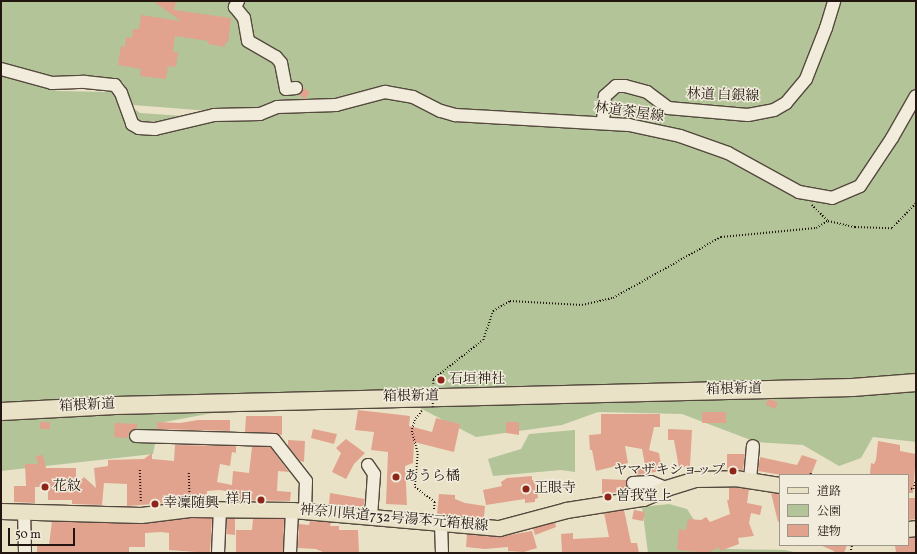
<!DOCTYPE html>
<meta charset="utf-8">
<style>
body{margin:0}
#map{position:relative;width:917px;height:554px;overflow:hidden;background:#eae2c7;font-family:Vollkorn,"Noto Serif JP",serif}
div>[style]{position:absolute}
.green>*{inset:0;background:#b3c499}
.building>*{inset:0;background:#e1a38d}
.path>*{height:1.5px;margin-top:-0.75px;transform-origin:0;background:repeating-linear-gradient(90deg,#231611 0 1px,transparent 0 3px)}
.roads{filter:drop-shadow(1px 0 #55493e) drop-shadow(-1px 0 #55493e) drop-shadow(0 1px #55493e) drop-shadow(0 -1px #55493e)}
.minor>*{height:12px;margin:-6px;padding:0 6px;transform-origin:6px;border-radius:6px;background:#f1ecdb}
.major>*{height:15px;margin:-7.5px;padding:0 7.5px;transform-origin:7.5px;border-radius:7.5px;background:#eae2c7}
.highway>*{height:17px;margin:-8.5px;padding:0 8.5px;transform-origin:8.5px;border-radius:8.5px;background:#eae2c7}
.path-bridge>*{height:1.5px;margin-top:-0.75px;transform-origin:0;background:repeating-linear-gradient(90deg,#231611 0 1px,transparent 0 3px)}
.dots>*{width:11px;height:11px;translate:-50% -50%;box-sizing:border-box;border:2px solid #f1ecdb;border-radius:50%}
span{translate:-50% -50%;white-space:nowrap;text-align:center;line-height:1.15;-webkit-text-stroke:3px #f1ecdb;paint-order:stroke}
.street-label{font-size:14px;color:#231611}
.poi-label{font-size:14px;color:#231611}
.left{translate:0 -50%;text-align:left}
.right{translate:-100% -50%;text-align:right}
.frame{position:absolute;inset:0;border:2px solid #231611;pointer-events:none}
.legend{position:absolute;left:779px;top:474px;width:130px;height:72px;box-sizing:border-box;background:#f1ecdb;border:1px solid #9f968a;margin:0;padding:5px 7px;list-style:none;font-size:12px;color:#231611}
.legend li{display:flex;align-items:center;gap:8px;height:20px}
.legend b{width:20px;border:1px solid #9f968a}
.scale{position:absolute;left:8px;top:528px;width:67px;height:18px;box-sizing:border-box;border:2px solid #231611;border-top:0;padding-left:5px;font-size:12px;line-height:14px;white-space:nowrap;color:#231611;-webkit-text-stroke:3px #f1ecdb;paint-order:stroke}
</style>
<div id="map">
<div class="green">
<div style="clip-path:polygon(evenodd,1px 1px,916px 1px,916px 442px,873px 437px,861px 458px,839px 466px,803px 445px,756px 442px,682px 414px,598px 412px,562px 425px,476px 437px,387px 391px,263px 392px,229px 410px,159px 423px,153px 454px,1px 471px,1px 1px,14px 76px,123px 82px,133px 105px,248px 114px,264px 112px,254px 121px,140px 113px,111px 92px,58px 91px,14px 76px)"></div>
<div style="clip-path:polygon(575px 430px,575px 472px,561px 470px,493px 476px,488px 459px,521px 449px,529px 434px)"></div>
<div style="clip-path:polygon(669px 504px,687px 509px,705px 537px,727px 549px,785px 550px,798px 553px,648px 553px,642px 507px)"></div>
</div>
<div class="building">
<div style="clip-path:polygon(153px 1px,176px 1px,174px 10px,231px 18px,228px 43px,225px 42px,225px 47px,208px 44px,208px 41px,175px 36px,173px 52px,178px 52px,176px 67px,168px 66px,166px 79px,140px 76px,141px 69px,118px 65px,121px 46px,125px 47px,126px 37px,132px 38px,133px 29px,139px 29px,141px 15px,181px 21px)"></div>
<div style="clip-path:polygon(303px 87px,310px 93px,305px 99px,299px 95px)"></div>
<div style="clip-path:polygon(768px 399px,778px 402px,775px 409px,766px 405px)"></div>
<div style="clip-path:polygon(358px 410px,410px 416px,409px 426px,432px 432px,436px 418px,460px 424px,454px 452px,414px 442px,413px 463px,405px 466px,407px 505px,386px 504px,388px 452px,371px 450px,374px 432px,355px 430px)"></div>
<div style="clip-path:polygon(702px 412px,726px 412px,726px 423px,702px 423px)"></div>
<div style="clip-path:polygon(601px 414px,660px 414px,660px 427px,654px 427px,649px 450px,659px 453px,662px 471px,636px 475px,633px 470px,645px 465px,642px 449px,625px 446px,628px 463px,596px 471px,592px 450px,590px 450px,589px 435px,601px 434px)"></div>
<div style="clip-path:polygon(246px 416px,282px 416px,282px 435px,245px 432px)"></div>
<div style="clip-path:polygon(198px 420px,230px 420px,230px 431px,157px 429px,157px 422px,180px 423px)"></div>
<div style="clip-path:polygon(40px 422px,50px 422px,50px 429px,40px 429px)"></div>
<div style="clip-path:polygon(506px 422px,519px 422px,519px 435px,506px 433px)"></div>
<div style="clip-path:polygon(115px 423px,137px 424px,137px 429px,129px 432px,128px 438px,114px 437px)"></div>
<div style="clip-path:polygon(313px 429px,337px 434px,334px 444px,311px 438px)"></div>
<div style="clip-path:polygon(668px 429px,692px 430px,690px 466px,679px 468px,674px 440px,668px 440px)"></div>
<div style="clip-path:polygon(346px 439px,365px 453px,354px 464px,346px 479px,332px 472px,341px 453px,336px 448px)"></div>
<div style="clip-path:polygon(288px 440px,305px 441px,304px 462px,300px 461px,288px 446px)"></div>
<div style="clip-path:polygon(878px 441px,900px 445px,900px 451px,916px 454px,913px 493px,908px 493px,908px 475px,870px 474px,871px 463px,874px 464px,876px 460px)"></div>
<div style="clip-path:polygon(175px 445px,236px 446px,236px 453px,232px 452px,230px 466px,220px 464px,217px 482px,232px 485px,233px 471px,249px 473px,252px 447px,270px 447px,289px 472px,278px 471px,277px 491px,291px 492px,290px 501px,235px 500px,236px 493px,220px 490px,207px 491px,207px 500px,127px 506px,127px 484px,104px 483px,102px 505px,72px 504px,72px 500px,48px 500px,48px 487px,35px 487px,35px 503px,14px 502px,14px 486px,26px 486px,25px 464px,38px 464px,36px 456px,43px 455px,46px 468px,76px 468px,76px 485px,84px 477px,96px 488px,94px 468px,108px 466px,108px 460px,144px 459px,152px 453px,152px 459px,174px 461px)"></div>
<div style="clip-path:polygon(727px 454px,745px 454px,743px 470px,727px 469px)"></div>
<div style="clip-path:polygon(802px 455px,817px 460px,811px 475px,782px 475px,758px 471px,760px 457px,797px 465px)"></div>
<div style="clip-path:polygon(532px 476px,532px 480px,536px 480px,538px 498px,535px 499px,535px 502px,525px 503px,525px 499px,486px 505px,483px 490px,502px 486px,501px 482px,507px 478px)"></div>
<div style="clip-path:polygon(602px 479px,626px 480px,627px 491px,602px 494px)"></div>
<div style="clip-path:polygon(729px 487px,749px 489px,747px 503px,762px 506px,760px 515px,751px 513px,749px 523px,754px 536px,738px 538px,739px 544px,720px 551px,719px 547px,708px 553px,677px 550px,679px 529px,686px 530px,688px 519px,701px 520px,706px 517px,710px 522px,730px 514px,727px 500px,729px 500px)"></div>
<div style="clip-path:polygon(330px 493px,365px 499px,363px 507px,329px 504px)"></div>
<div style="clip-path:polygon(771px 493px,780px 494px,780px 521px,778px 522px)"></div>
<div style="clip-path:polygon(439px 494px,455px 495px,455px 499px,465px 503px,485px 506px,484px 518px,437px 514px)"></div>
<div style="clip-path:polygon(908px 498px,916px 498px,916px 519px,908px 520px)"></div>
<div style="clip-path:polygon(624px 510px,631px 543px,637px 543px,639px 553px,562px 553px,561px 534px,573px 533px,573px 539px,609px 537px,604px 513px)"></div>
<div style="clip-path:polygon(634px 510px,645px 512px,643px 521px,632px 519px)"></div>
<div style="clip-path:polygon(191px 518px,212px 518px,210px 553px,169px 550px,169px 533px,161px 532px,145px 533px,145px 547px,129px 547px,129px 553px,37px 553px,37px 545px,49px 545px,52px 521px,141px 524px)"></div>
<div style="clip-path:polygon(227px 518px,235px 518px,235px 535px,226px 534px)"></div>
<div style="clip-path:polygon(253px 519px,284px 519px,283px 553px,236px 553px,236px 530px,252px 530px)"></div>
<div style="clip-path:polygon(310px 521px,331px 522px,330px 526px,339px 526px,339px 530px,358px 530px,359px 553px,325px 553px,316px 549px,298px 548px,299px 524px,309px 525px)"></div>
<div style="clip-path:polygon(555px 522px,556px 527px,535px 535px,533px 528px)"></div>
<div style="clip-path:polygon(532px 531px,537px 548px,524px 552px,508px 551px,508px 547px,485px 549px,466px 547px,467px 534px,498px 537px)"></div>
<div style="clip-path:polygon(916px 537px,916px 553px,896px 553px,895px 545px,908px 545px,908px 538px)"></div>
<div style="clip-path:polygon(820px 545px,847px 545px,844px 553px,833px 553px,834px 551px)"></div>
</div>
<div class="path">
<div style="left:812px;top:205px;width:23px;rotate:45deg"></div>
<div style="left:828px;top:221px;width:28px;rotate:13deg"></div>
<div style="left:855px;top:227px;width:37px;rotate:2deg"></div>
<div style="left:892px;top:228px;width:35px;rotate:-46deg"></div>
<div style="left:433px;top:379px;width:63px;rotate:-38deg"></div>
<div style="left:483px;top:340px;width:31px;rotate:-71deg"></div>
<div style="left:493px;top:311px;width:20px;rotate:-30deg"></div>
<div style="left:510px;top:301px;width:72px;rotate:3.2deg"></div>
<div style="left:582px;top:305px;width:32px;rotate:-13deg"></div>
<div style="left:613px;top:298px;width:124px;rotate:-29.5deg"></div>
<div style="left:721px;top:237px;width:95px;rotate:-5.4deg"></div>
<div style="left:816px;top:228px;width:14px;rotate:-30deg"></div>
<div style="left:433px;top:384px;width:5px;rotate:-90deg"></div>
<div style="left:433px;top:379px;width:8px"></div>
<div style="left:422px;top:411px;width:11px;rotate:128deg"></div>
<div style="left:415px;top:420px;width:11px;rotate:105deg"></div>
<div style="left:412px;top:431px;width:24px;rotate:75deg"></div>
<div style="left:418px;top:454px;width:33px;rotate:95deg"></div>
<div style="left:415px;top:487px;width:25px;rotate:37deg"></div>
<div style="left:435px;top:502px;width:9px;rotate:96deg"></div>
<div style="left:140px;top:470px;width:32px;rotate:88deg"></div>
<div style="left:189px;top:473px;width:24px;rotate:88deg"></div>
<div style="left:811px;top:473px;width:2px;rotate:90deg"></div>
<div style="left:908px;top:488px;width:5px;rotate:11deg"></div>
<div style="left:913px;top:489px;width:9px;rotate:-72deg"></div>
<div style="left:850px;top:553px;width:8px;rotate:-76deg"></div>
</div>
<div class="roads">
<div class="minor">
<div style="left:238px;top:1px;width:7px;rotate:117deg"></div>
<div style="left:235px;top:7px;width:14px;rotate:51deg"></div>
<div style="left:244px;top:18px;width:23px;rotate:80deg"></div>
<div style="left:248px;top:41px;width:32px;rotate:30deg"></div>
<div style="left:276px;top:57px;width:8px;rotate:50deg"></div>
<div style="left:281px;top:63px;width:26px;rotate:79deg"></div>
<div style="left:286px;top:89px;width:10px;rotate:-6deg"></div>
<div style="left:1px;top:69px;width:53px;rotate:15.4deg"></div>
<div style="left:52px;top:83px;width:33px;rotate:-2deg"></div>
<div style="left:85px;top:82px;width:30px;rotate:6deg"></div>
<div style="left:115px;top:85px;width:10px;rotate:53deg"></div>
<div style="left:121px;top:93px;width:33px;rotate:70deg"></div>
<div style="left:132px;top:124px;width:8px;rotate:30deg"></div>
<div style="left:139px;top:128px;width:16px;rotate:4deg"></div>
<div style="left:155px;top:129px;width:61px;rotate:-13.3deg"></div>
<div style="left:214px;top:115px;width:46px;rotate:-1.2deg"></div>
<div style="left:260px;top:114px;width:18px;rotate:-22deg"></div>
<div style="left:277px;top:107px;width:59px;rotate:-1.9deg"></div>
<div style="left:336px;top:105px;width:51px;rotate:-14.9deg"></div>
<div style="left:385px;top:92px;width:28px;rotate:10deg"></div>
<div style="left:413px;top:97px;width:31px;rotate:27deg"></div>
<div style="left:441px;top:111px;width:15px;rotate:16deg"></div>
<div style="left:455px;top:115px;width:174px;rotate:3.3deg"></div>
<div style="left:629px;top:125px;width:52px;rotate:12.2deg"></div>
<div style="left:680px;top:136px;width:51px;rotate:19.5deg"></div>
<div style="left:728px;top:153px;width:81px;rotate:28.8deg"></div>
<div style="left:799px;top:192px;width:34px;rotate:10deg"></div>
<div style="left:832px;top:198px;width:30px;rotate:-23deg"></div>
<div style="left:860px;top:186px;width:58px;rotate:-56.3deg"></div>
<div style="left:892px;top:138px;width:48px;rotate:-60.3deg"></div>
<div style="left:603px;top:122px;width:26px;rotate:-86deg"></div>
<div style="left:605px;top:96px;width:15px;rotate:-42deg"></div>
<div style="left:616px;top:86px;width:9px"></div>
<div style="left:625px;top:86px;width:23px;rotate:15deg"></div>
<div style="left:647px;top:92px;width:26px;rotate:37deg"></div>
<div style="left:668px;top:108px;width:80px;rotate:5deg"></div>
<div style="left:748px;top:115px;width:26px;rotate:-11deg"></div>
<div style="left:774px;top:110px;width:14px;rotate:-30deg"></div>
<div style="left:786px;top:103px;width:31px;rotate:-50deg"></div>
<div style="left:806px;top:79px;width:55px;rotate:-68.6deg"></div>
<div style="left:826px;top:28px;width:28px;rotate:-73deg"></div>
<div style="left:136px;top:436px;width:138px;rotate:1.7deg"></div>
<div style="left:274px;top:440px;width:52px;rotate:52deg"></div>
<div style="left:306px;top:481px;width:31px;rotate:92deg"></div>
<div style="left:368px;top:465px;width:11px;rotate:56deg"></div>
<div style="left:374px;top:474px;width:43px;rotate:94deg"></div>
<div style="left:750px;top:480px;width:34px;rotate:-85deg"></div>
<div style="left:633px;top:483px;width:18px;rotate:-3deg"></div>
<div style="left:651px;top:482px;width:16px;rotate:22deg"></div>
<div style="left:24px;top:511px;width:42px;rotate:88.6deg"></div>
<div style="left:441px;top:524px;width:29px;rotate:88deg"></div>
<div style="left:218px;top:553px;width:44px;rotate:-87.4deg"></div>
<div style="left:290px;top:553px;width:43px;rotate:-87.3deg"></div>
</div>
<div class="major">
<div style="left:1px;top:511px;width:140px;rotate:1.6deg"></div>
<div style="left:141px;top:515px;width:49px;rotate:-7deg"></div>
<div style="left:190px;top:509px;width:102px;rotate:0.6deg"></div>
<div style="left:292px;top:510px;width:208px;rotate:5deg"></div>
<div style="left:499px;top:528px;width:69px;rotate:-15deg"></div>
<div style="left:566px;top:510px;width:78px;rotate:-8.9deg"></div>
<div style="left:643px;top:498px;width:25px;rotate:-23deg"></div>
<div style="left:666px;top:488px;width:31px;rotate:-17deg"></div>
<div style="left:696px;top:479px;width:39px;rotate:-1deg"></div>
<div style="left:735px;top:478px;width:46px;rotate:8.8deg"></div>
<div style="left:908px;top:529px;width:8px;rotate:-7deg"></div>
</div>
<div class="highway">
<div style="left:1px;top:411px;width:114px;rotate:-3deg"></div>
<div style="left:115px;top:405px;width:737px;rotate:-1.4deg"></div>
<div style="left:852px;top:387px;width:64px;rotate:-4.5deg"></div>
</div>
</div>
<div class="path-bridge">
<div style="left:433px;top:388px;width:19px;rotate:90deg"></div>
</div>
<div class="dots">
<div style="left:441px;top:380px;background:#8f2418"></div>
<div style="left:733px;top:471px;background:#8f2418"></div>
<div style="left:396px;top:477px;background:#8f2418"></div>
<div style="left:45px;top:487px;background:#8f2418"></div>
<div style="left:526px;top:489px;background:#8f2418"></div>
<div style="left:608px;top:497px;background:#8f2418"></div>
<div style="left:261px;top:500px;background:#8f2418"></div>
<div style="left:155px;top:504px;background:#8f2418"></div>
</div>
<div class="street-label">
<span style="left:723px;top:96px;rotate:2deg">林道 白銀線</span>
<span style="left:629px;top:113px;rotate:8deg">林道茶屋線</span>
<span style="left:734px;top:390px;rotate:-1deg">箱根新道</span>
<span style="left:411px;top:397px;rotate:-1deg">箱根新道</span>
<span style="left:87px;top:406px;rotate:-3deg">箱根新道</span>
<span style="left:394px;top:519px;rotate:5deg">神奈川県道732号湯本元箱根線</span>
</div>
<div class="poi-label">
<span class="left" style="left:449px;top:380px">石垣神社</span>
<span class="right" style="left:725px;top:471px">ヤマザキショップ</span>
<span class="left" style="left:404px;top:477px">あうら橘</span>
<span class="left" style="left:53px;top:487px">花紋</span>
<span class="left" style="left:534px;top:489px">正眼寺</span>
<span class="left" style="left:616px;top:497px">曽我堂上</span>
<span class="right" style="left:253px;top:500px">祥月</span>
<span class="left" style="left:163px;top:504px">幸凜随興</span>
</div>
<div class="frame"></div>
<ul class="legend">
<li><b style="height:5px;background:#eae2c7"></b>道路</li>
<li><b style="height:11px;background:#b3c499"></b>公園</li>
<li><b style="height:11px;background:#e1a38d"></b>建物</li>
</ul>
<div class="scale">50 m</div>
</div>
